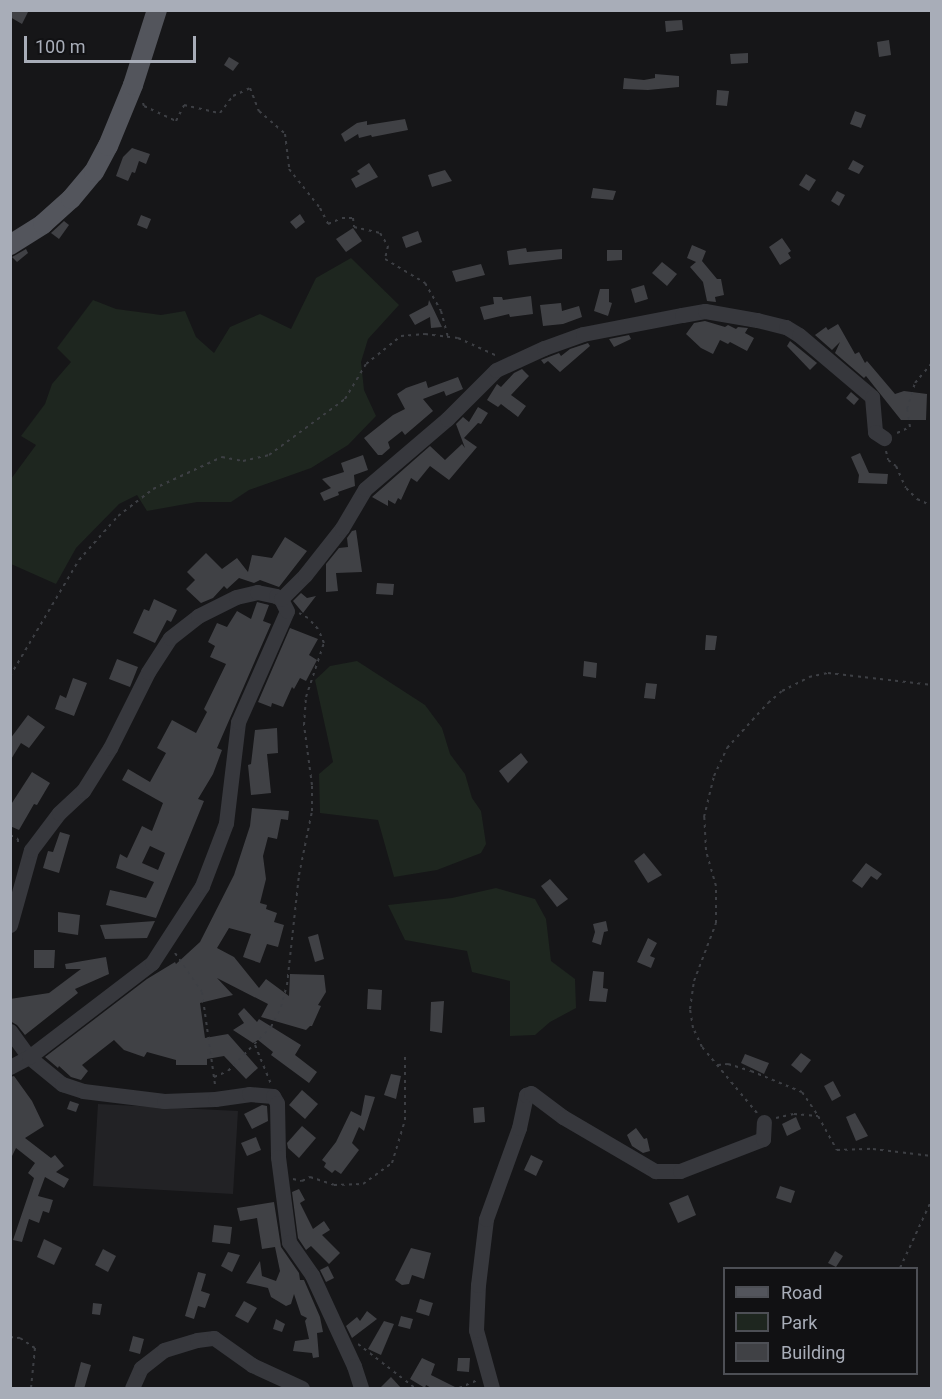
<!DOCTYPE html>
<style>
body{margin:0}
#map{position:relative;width:942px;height:1399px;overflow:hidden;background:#161618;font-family:Roboto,sans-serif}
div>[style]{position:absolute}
.built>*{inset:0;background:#222225}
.green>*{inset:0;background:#1e261f}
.building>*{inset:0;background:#404145}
.path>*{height:2px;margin-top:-1px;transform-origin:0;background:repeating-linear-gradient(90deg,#3d3f44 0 3px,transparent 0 7.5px)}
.minor>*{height:15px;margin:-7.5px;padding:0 7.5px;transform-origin:7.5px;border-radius:7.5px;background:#37383d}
.major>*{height:20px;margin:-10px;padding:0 10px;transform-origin:10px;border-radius:10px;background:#53555c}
span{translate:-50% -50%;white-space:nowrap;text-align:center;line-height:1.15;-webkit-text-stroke:4.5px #111113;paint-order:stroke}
.frame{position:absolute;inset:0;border:12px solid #a8adb8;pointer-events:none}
.legend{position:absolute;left:723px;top:1267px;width:195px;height:108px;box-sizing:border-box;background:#111113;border:2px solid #4d4f55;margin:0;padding:8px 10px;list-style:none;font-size:18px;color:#a8adb8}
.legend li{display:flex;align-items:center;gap:12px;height:30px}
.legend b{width:30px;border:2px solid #4d4f55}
.scale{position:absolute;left:24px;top:36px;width:172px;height:27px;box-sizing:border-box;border:3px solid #a8adb8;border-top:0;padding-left:8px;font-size:18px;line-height:21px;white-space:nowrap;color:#a8adb8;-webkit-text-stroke:4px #111113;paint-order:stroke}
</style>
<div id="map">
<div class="built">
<div style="clip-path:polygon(98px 1104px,238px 1111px,233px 1194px,93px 1186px)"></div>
</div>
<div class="green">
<div style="clip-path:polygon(351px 258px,399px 305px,368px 339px,361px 362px,364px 390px,376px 416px,348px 445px,311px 468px,249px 490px,231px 502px,197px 502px,147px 511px,137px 495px,119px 504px,76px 548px,56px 584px,11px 564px,11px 479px,36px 445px,21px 436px,45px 404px,52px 384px,71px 362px,57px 348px,93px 300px,116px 309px,161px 315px,185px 311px,196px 337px,214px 353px,230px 327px,260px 314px,291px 329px,316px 278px)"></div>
<div style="clip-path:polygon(357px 661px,425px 705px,442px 728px,450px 754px,465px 774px,472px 798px,481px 811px,486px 844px,481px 853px,437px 870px,394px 877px,378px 820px,320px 813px,319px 774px,333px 762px,315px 680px,330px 666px)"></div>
<div style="clip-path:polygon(496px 888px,535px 899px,546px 919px,551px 961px,575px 979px,576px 1008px,550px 1022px,535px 1035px,510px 1036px,510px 981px,472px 972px,467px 951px,405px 940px,388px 905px,452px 898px)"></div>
</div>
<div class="building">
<div style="clip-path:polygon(10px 10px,29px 10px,22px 24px,10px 17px)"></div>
<div style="clip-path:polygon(682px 20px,683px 30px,666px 32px,665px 21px)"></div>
<div style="clip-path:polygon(889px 40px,891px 55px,879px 57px,877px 42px)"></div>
<div style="clip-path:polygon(748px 53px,748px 63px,731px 64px,730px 54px)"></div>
<div style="clip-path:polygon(229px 57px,239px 63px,233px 71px,224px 65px)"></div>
<div style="clip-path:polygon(655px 74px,679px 76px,679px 87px,648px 90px,623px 89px,624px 78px,644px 80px,655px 78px)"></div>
<div style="clip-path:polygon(717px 90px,729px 91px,727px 106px,716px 105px)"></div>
<div style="clip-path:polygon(855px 111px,866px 115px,861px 128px,850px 124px)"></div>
<div style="clip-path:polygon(405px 119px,408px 130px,372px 137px,371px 135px,359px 138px,358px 134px,345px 142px,341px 134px,357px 123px,367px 121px,367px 125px)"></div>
<div style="clip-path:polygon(132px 148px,150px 154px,146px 164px,139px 161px,135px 173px,132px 172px,128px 181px,116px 176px,123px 157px)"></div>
<div style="clip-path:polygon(853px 160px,864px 166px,859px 174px,848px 169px)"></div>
<div style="clip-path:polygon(369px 163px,378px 177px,356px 188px,351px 179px,360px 174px,357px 171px)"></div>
<div style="clip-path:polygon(445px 170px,452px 181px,432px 187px,428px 175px)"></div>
<div style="clip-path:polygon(806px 174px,816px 180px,809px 191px,799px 185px)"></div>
<div style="clip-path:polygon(593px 188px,616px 191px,613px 200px,591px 198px)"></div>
<div style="clip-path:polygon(837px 191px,845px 195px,839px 206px,831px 201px)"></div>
<div style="clip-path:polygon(300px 214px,305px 222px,296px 229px,290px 222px)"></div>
<div style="clip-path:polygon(141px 215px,151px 219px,147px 229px,137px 225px)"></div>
<div style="clip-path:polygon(64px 221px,69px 225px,59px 239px,51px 233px)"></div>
<div style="clip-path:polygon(353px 228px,362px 241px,346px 252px,336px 239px)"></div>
<div style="clip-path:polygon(418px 231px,422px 242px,406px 248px,402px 237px)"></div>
<div style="clip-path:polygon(782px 238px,791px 251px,788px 253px,791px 258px,780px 265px,769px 247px)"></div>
<div style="clip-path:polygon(692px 245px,706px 251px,702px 261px,717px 279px,721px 279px,724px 295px,715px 297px,716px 302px,707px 301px,703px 282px,690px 267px,696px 262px,687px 258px)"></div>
<div style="clip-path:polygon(526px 248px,527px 252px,562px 249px,562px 259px,509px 265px,507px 251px)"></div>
<div style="clip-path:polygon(26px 249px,28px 253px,17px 262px,12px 257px)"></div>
<div style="clip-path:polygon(607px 250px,622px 250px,622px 260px,607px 261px)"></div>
<div style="clip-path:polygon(662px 262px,677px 274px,667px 286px,652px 273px)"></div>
<div style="clip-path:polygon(481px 264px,485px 275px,456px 282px,452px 271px)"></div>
<div style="clip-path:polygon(644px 285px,648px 299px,635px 303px,631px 289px)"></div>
<div style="clip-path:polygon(600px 289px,609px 289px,609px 302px,612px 303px,608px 316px,594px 311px)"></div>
<div style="clip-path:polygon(531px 296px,533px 314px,510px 317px,509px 314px,484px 320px,480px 307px,494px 304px,493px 297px,502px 297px,503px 300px)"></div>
<div style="clip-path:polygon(429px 300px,431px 304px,442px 327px,431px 328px,430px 317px,415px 325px,409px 315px,428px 305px)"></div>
<div style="clip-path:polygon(561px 303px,562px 311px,579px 306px,582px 317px,563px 324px,543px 326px,540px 305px)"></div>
<div style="clip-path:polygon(705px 321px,725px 327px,728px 325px,736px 329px,738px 327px,748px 328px,745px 333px,754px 338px,747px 351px,730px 342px,728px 344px,720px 340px,713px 354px,701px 348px,686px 334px,694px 323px)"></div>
<div style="clip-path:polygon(838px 324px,855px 354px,859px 352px,865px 363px,867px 361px,895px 394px,904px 391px,927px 394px,926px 420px,901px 420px,866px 376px,864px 378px,835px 353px,840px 342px,832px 350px,815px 335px,826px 327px,828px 330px)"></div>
<div style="clip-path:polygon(629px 335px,631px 339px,614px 347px,609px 339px)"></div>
<div style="clip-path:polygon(790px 341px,817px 363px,810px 370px,787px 346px)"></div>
<div style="clip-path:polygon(588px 343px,590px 346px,560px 372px,548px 361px,544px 364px,541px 360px,559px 353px,561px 356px,570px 349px)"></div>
<div style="clip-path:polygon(522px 369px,529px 376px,511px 395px,526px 406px,518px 417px,501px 404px,498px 407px,487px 400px,497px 384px,501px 387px,514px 373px)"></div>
<div style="clip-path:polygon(458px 377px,463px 389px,446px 396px,444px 391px,423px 399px,433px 411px,405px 435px,402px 431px,388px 442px,390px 448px,382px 455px,378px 455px,364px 438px,393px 415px,405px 409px,397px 394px,406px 388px,426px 381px,428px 388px)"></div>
<div style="clip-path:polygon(851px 392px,859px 399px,854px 405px,846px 398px)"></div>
<div style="clip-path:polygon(478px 407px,488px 413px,481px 424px,478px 423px,464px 438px,477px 447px,449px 480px,430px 466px,417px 482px,411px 478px,401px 500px,398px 498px,395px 504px,388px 500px,388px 506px,372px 497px,430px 446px,445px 460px,462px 444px,465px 448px,456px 424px,463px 417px,469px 422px)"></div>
<div style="clip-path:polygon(860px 453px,869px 473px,888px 474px,887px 484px,858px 483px,859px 475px,851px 457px)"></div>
<div style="clip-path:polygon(363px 455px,368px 470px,354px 475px,355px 486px,338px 492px,339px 495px,324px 501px,320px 493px,331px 488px,322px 479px,344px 472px,341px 463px)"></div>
<div style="clip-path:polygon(356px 530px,362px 572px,336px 573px,338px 591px,326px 592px,326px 564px,339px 548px,348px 547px,347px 538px,352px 531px)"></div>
<div style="clip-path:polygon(285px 537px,307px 551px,279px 587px,260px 580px,254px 583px,239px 578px,227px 589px,224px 586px,213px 598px,201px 603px,186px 589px,195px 580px,187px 572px,206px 553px,222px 569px,237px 558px,248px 572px,252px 555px,272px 558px)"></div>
<div style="clip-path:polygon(377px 583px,394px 584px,393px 595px,376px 594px)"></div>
<div style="clip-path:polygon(301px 593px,307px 598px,316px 596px,303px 613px,293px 601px)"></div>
<div style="clip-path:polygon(154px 599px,177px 610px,171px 622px,167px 620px,155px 643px,133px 633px,144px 609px,149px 611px)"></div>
<div style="clip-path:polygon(evenodd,257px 602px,269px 605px,263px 621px,271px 624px,217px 748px,222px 750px,213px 774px,198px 799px,204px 801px,156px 918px,106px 905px,110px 890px,146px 898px,154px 882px,116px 868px,120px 854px,127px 858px,142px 826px,152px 831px,163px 803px,122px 780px,128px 769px,150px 782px,166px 753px,157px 748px,172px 720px,196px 733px,207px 712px,204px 709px,226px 664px,210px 657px,215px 646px,208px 642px,217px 623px,227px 627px,237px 611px,251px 619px,257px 602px,150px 846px,165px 853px,158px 870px,142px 863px,150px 846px)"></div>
<div style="clip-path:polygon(290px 628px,318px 639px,309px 655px,317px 660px,306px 681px,300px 678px,294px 689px,292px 687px,283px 707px,272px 703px,271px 707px,258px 702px)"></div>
<div style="clip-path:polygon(706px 635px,717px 636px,715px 650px,705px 650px)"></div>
<div style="clip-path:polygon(117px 659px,138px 667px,130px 687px,109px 679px)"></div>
<div style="clip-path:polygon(584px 661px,597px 663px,596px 678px,583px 676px)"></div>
<div style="clip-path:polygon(73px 678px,87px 683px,74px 716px,55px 709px,60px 695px,66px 698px)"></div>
<div style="clip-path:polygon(646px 683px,657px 684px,655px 699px,644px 698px)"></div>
<div style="clip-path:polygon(28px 715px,45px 727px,29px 748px,21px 743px,10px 761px,10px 739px)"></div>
<div style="clip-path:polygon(277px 728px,278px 753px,267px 754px,271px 793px,251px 795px,248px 765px,251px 764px,255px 730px)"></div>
<div style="clip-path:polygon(521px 753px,528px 762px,508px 783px,499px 771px)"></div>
<div style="clip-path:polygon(32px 772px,50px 783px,37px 805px,34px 804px,19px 830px,10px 826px,10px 806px)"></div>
<div style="clip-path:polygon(252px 808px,289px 811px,288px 820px,281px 819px,277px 839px,268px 837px,263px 856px,266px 879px,260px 903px,267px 905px,266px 909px,277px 913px,274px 922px,284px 925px,278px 947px,267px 944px,260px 963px,243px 957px,251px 934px,229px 928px,217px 948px,234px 957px,259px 988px,266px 979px,289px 996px,290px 974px,324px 975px,326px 992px,318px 1005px,321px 1006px,312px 1026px,310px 1026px,306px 1030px,261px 1017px,268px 1004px,217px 978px,233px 995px,200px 1003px,205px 1038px,228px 1034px,258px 1068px,246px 1079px,224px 1056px,207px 1059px,207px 1065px,176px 1065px,176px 1060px,147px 1052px,144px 1057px,124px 1050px,114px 1040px,82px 1065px,88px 1071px,81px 1080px,71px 1077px,59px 1066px,58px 1068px,45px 1057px,147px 979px,175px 962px,176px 964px,200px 942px,234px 875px,250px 826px)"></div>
<div style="clip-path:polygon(60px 832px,70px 835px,59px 873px,43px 868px,48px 851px,53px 852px)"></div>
<div style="clip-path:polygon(644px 853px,662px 875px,648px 883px,634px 861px)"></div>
<div style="clip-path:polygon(866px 863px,882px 874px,877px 880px,871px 876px,862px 888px,852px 881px)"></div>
<div style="clip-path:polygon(550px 879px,568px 899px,557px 907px,541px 886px)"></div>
<div style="clip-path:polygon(58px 912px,80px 915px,78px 935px,58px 932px)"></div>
<div style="clip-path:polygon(155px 921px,147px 938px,105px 939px,100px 925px)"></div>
<div style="clip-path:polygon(606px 921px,608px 931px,604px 932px,601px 945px,592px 942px,595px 932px,593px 924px)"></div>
<div style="clip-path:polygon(318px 934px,324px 959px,315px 962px,308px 937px)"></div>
<div style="clip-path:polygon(648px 938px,657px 943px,650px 956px,655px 958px,651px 968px,637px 962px)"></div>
<div style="clip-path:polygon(34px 950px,55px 950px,54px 968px,34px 968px)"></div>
<div style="clip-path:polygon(106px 957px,109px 974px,75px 989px,78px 993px,25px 1035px,17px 1025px,10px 1021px,10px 999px,49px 993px,81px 969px,66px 969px,65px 964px)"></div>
<div style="clip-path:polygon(593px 971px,604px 972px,603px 988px,608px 989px,606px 1002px,589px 1001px)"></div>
<div style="clip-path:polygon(368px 989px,382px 990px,381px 1010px,367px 1009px)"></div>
<div style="clip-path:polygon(444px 1001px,442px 1033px,430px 1031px,431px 1002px)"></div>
<div style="clip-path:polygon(244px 1008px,257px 1022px,259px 1019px,301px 1045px,295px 1055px,317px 1072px,309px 1083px,271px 1055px,273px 1052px,258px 1040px,253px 1043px,233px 1030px,244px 1023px,238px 1014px)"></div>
<div style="clip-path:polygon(801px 1053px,811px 1060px,801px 1073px,791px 1065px)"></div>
<div style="clip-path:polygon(745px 1054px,769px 1063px,764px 1074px,741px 1063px)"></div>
<div style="clip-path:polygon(391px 1074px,401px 1076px,396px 1099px,384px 1095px)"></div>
<div style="clip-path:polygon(14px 1076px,32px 1101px,44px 1126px,25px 1138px,51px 1158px,55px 1155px,64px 1166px,56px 1172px,69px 1179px,64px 1188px,45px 1177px,38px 1196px,53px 1200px,49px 1213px,43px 1211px,39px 1223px,29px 1219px,22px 1242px,13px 1240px,34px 1178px,28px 1173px,35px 1163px,16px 1148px,10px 1160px,10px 1077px)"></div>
<div style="clip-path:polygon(833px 1081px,841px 1096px,832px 1101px,824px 1086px)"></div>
<div style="clip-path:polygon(302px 1090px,318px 1104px,305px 1119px,289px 1105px)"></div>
<div style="clip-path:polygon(365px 1095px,375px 1097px,364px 1131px,359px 1127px,352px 1143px,359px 1150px,341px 1174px,335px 1170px,332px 1173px,324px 1167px,326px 1163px,322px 1160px,336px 1142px,351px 1111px,361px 1116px)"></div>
<div style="clip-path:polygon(70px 1101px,79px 1104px,76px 1112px,67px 1109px)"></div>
<div style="clip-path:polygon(262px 1105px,267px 1106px,268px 1121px,252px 1129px,244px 1114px)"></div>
<div style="clip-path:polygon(484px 1107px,485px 1122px,474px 1123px,473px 1108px)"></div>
<div style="clip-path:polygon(855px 1113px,868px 1136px,856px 1141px,846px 1117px)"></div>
<div style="clip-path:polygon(796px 1117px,801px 1129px,787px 1136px,782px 1124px)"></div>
<div style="clip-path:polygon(302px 1126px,316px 1138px,299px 1158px,288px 1148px,287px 1143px)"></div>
<div style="clip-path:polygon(636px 1128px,644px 1139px,647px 1138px,650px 1151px,643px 1153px,632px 1146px,627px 1135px)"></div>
<div style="clip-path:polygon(256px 1137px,261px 1150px,247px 1156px,241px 1143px)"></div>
<div style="clip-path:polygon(531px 1155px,543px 1161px,536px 1176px,524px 1170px)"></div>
<div style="clip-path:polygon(780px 1186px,795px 1191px,791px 1203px,776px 1198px)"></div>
<div style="clip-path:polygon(299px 1189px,305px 1200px,300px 1203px,313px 1229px,324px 1221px,330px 1230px,322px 1235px,340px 1253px,329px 1264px,311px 1246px,306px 1250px,298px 1238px,292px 1192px)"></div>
<div style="clip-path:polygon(688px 1195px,696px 1215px,678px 1223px,669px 1203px)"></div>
<div style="clip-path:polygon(274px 1202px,281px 1247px,299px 1273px,300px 1280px,304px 1280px,320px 1317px,323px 1332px,317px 1333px,319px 1357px,313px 1358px,312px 1353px,293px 1351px,295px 1341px,309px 1339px,305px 1321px,307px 1318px,301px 1315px,294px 1294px,291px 1304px,286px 1306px,271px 1297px,268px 1288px,246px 1283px,260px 1261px,262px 1276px,276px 1281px,280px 1271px,275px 1247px,262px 1249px,257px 1218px,240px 1221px,237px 1208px)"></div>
<div style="clip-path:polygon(214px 1225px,232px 1227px,230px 1244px,212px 1242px)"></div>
<div style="clip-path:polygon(44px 1239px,62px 1248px,54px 1265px,37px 1257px)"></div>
<div style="clip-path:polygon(411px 1248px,431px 1253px,424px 1279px,412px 1275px,409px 1284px,402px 1285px,395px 1280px)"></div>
<div style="clip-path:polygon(103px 1249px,116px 1256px,108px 1272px,95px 1265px)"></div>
<div style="clip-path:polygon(835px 1251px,843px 1256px,836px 1267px,828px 1263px)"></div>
<div style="clip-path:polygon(228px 1252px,240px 1255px,232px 1272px,221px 1266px)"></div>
<div style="clip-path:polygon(328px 1266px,334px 1278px,326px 1282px,320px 1270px)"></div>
<div style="clip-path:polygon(198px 1272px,206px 1274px,201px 1291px,210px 1294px,205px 1308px,198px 1306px,194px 1319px,185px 1316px)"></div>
<div style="clip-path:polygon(420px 1299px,433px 1303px,429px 1316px,416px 1312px)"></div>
<div style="clip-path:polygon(244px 1301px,257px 1308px,248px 1323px,235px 1316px)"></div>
<div style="clip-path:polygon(93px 1303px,102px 1304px,100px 1315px,92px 1314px)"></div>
<div style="clip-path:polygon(367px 1311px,377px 1319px,352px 1338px,346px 1326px,357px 1317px,360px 1321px)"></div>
<div style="clip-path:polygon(401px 1316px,413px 1319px,410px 1329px,398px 1326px)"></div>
<div style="clip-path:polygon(276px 1319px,285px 1324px,282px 1332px,273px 1329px)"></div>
<div style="clip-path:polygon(384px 1321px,394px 1324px,381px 1355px,368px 1349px)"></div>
<div style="clip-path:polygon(133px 1336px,144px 1339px,140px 1354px,129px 1351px)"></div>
<div style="clip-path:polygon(422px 1358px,435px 1364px,431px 1375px,459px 1389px,433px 1389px,426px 1385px,425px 1388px,410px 1379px)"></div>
<div style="clip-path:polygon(458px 1358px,470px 1358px,469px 1372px,457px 1371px)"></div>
<div style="clip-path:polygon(81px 1362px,91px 1365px,84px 1389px,74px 1389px)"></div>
<div style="clip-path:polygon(391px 1377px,402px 1389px,379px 1389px)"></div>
</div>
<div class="path">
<div style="left:143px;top:103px;width:3px;rotate:72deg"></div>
<div style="left:144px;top:106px;width:35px;rotate:25deg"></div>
<div style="left:176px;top:121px;width:18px;rotate:-63deg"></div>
<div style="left:184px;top:105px;width:37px;rotate:13deg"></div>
<div style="left:220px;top:113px;width:21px;rotate:-53deg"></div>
<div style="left:233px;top:96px;width:19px;rotate:-25deg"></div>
<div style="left:250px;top:88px;width:25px;rotate:69deg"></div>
<div style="left:259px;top:111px;width:35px;rotate:41deg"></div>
<div style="left:285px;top:134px;width:35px;rotate:83deg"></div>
<div style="left:289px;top:169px;width:50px;rotate:51.5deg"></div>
<div style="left:320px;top:208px;width:18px;rotate:63deg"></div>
<div style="left:328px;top:224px;width:15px;rotate:-23deg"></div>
<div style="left:342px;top:218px;width:11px"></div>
<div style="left:353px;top:218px;width:9px;rotate:84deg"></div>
<div style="left:354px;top:227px;width:27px;rotate:13deg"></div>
<div style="left:380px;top:233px;width:15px;rotate:58deg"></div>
<div style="left:388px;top:246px;width:13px;rotate:103deg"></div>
<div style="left:385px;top:259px;width:47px;rotate:31deg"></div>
<div style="left:425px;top:283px;width:32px;rotate:60deg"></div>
<div style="left:441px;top:311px;width:28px;rotate:75deg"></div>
<div style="left:897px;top:433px;width:14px;rotate:-25deg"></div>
<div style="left:910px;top:427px;width:18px;rotate:-99deg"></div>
<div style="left:907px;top:409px;width:27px;rotate:-73deg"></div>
<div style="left:915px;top:383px;width:26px;rotate:-50deg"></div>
<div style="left:886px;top:451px;width:9px;rotate:77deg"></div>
<div style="left:888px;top:460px;width:10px;rotate:37deg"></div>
<div style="left:896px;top:466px;width:24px;rotate:66deg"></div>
<div style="left:906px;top:488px;width:16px;rotate:45deg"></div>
<div style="left:917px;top:499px;width:17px;rotate:25deg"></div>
<div style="left:10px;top:676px;width:135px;rotate:-59.3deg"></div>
<div style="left:79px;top:560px;width:59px;rotate:-48.4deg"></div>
<div style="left:118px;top:516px;width:44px;rotate:-37.6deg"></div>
<div style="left:153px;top:489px;width:76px;rotate:-24.9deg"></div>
<div style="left:222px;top:457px;width:21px;rotate:11deg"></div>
<div style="left:243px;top:461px;width:27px;rotate:-13deg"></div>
<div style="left:269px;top:455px;width:94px;rotate:-36.4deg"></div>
<div style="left:345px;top:399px;width:41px;rotate:-59deg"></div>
<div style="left:366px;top:364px;width:45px;rotate:-38.7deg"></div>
<div style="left:401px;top:336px;width:24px;rotate:-5deg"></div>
<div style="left:425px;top:334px;width:33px;rotate:7deg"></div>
<div style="left:458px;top:338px;width:41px;rotate:24.7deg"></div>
<div style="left:10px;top:835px;width:9px;rotate:27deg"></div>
<div style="left:18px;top:839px;width:7px;rotate:90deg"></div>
<div style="left:175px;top:953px;width:47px;rotate:55.3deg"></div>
<div style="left:202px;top:992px;width:94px;rotate:82deg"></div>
<div style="left:255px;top:1045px;width:42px;rotate:67.7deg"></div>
<div style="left:718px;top:1065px;width:10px;rotate:-6deg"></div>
<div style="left:728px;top:1064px;width:24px;rotate:17deg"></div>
<div style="left:751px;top:1071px;width:55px;rotate:22.4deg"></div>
<div style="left:802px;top:1092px;width:29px;rotate:56deg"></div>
<div style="left:214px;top:1077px;width:15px;rotate:-23deg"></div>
<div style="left:228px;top:1071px;width:62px;rotate:-45.7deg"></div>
<div style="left:271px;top:1027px;width:22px;rotate:-63deg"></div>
<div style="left:281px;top:1007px;width:23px;rotate:-75deg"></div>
<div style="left:287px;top:985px;width:111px;rotate:-83.8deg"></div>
<div style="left:299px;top:875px;width:65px;rotate:-78.5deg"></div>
<div style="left:312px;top:811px;width:26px;rotate:-90deg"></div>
<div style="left:312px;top:785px;width:61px;rotate:-97.6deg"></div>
<div style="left:304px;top:725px;width:28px;rotate:-86deg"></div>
<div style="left:306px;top:697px;width:57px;rotate:-71.6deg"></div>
<div style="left:324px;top:643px;width:15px;rotate:-113deg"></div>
<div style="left:318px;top:629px;width:15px;rotate:-132deg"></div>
<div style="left:308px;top:618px;width:10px;rotate:-151deg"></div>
<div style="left:757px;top:1113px;width:86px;rotate:-129.8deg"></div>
<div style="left:702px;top:1047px;width:21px;rotate:-115deg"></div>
<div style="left:693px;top:1028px;width:19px;rotate:-99deg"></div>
<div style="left:690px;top:1009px;width:28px;rotate:-82deg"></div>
<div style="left:694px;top:981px;width:62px;rotate:-69.2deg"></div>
<div style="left:716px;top:923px;width:37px;rotate:-90deg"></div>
<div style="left:716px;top:886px;width:37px;rotate:-106deg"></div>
<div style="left:706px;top:850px;width:33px;rotate:-93deg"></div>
<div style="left:704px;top:817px;width:42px;rotate:-76.3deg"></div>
<div style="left:714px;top:776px;width:31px;rotate:-65deg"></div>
<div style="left:727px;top:748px;width:61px;rotate:-47.7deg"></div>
<div style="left:768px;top:703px;width:18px;rotate:-41deg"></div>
<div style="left:782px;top:691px;width:30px;rotate:-27deg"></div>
<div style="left:809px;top:677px;width:19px;rotate:-12deg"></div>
<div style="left:828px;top:673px;width:105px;rotate:6.6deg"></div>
<div style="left:776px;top:1118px;width:18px;rotate:-13deg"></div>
<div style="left:794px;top:1114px;width:24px;rotate:5deg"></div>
<div style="left:818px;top:1116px;width:39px;rotate:61deg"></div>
<div style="left:837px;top:1150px;width:36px;rotate:-2deg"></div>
<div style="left:873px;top:1149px;width:59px;rotate:6.8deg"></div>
<div style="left:293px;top:1179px;width:9px;rotate:13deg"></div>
<div style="left:302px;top:1181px;width:9px;rotate:-27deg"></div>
<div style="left:310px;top:1177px;width:25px;rotate:18deg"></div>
<div style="left:334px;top:1185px;width:29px;rotate:-2deg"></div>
<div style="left:363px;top:1184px;width:36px;rotate:-36deg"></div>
<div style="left:392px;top:1163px;width:45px;rotate:-73.2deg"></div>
<div style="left:405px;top:1120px;width:66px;rotate:-90deg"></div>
<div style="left:900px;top:1268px;width:76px;rotate:-65.1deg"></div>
<div style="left:10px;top:1337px;width:10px;rotate:6deg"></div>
<div style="left:20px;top:1338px;width:18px;rotate:34deg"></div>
<div style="left:35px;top:1348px;width:40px;rotate:95.7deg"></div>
<div style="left:358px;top:1344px;width:72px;rotate:37.7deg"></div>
<div style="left:459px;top:1388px;width:21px;rotate:-23deg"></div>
</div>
<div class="minor">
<div style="left:10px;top:925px;width:78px;rotate:-74.4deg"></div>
<div style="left:31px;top:850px;width:46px;rotate:-52.9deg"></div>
<div style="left:59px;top:813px;width:33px;rotate:-43deg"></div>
<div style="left:83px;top:791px;width:51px;rotate:-57.9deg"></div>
<div style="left:110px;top:748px;width:85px;rotate:-63.4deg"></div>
<div style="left:148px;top:672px;width:40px;rotate:-57.1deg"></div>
<div style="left:170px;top:638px;width:36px;rotate:-38deg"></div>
<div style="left:198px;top:616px;width:42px;rotate:-26.6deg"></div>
<div style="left:236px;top:597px;width:22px;rotate:-13deg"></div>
<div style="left:257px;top:592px;width:19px;rotate:12deg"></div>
<div style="left:276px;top:596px;width:6px;rotate:31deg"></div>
<div style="left:10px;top:1031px;width:32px;rotate:54deg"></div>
<div style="left:29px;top:1057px;width:43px;rotate:39.3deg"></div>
<div style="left:62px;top:1084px;width:22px;rotate:18deg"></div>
<div style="left:83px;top:1091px;width:82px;rotate:7deg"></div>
<div style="left:164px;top:1101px;width:51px;rotate:-2.2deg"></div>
<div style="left:215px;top:1099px;width:34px;rotate:-8deg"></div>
<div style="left:249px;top:1094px;width:24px;rotate:5deg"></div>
<div style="left:273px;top:1096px;width:8px;rotate:60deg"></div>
<div style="left:277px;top:1103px;width:54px;rotate:88.9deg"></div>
<div style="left:278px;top:1157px;width:86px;rotate:82.6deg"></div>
<div style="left:289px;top:1242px;width:40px;rotate:55.1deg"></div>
<div style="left:312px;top:1275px;width:100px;rotate:65.2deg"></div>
<div style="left:354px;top:1366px;width:23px;rotate:72deg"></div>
<div style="left:10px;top:1067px;width:21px;rotate:-28deg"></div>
<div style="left:29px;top:1057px;width:155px;rotate:-37.4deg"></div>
<div style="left:152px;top:963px;width:92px;rotate:-57deg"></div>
<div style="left:202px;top:886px;width:67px;rotate:-69.1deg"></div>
<div style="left:226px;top:823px;width:102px;rotate:-83.2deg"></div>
<div style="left:238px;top:722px;width:121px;rotate:-66.2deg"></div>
<div style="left:287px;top:611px;width:13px;rotate:-117deg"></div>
<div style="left:281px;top:599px;width:34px;rotate:-45deg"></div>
<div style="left:305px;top:575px;width:60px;rotate:-51.8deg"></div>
<div style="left:342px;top:528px;width:45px;rotate:-59.5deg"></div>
<div style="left:365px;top:489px;width:108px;rotate:-40.5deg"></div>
<div style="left:447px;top:419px;width:69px;rotate:-45deg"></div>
<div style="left:496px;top:370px;width:53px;rotate:-24.6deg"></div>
<div style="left:544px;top:348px;width:41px;rotate:-19.7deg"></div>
<div style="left:583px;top:334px;width:101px;rotate:-10.9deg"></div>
<div style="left:682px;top:315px;width:23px;rotate:-10deg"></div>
<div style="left:705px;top:311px;width:53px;rotate:9.8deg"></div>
<div style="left:757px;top:320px;width:30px;rotate:14deg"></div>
<div style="left:786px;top:327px;width:15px;rotate:32deg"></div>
<div style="left:799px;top:335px;width:96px;rotate:40.3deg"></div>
<div style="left:872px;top:397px;width:35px;rotate:85deg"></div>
<div style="left:875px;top:432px;width:11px;rotate:34deg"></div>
<div style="left:132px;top:1388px;width:22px;rotate:-66deg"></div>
<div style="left:141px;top:1368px;width:29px;rotate:-38deg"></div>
<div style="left:164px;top:1350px;width:34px;rotate:-17deg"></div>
<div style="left:197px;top:1340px;width:17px;rotate:-7deg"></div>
<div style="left:214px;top:1338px;width:47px;rotate:35.4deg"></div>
<div style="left:252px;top:1365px;width:55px;rotate:24.7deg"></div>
<div style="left:492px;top:1388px;width:60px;rotate:-105.4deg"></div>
<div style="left:476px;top:1330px;width:45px;rotate:-87.5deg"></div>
<div style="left:478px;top:1285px;width:66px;rotate:-83.1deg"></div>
<div style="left:486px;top:1219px;width:97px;rotate:-70.1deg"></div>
<div style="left:519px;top:1128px;width:34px;rotate:-78deg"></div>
<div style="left:526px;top:1095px;width:5px;rotate:-22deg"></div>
<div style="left:531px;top:1093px;width:40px;rotate:37deg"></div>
<div style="left:563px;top:1117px;width:107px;rotate:30.4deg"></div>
<div style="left:655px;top:1171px;width:25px"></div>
<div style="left:680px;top:1171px;width:89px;rotate:-21.1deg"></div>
<div style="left:763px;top:1139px;width:17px;rotate:-87deg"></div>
</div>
<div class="major">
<div style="left:10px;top:245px;width:39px;rotate:-32deg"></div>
<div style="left:43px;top:224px;width:38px;rotate:-42deg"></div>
<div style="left:71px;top:199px;width:35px;rotate:-50deg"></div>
<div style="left:94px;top:172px;width:30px;rotate:-62deg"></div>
<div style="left:108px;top:146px;width:66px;rotate:-67.7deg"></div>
<div style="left:133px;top:85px;width:79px;rotate:-72.3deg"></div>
</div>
<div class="frame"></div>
<ul class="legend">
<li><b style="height:8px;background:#53555c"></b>Road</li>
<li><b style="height:16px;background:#1e261f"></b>Park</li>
<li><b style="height:16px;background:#404145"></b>Building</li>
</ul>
<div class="scale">100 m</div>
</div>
